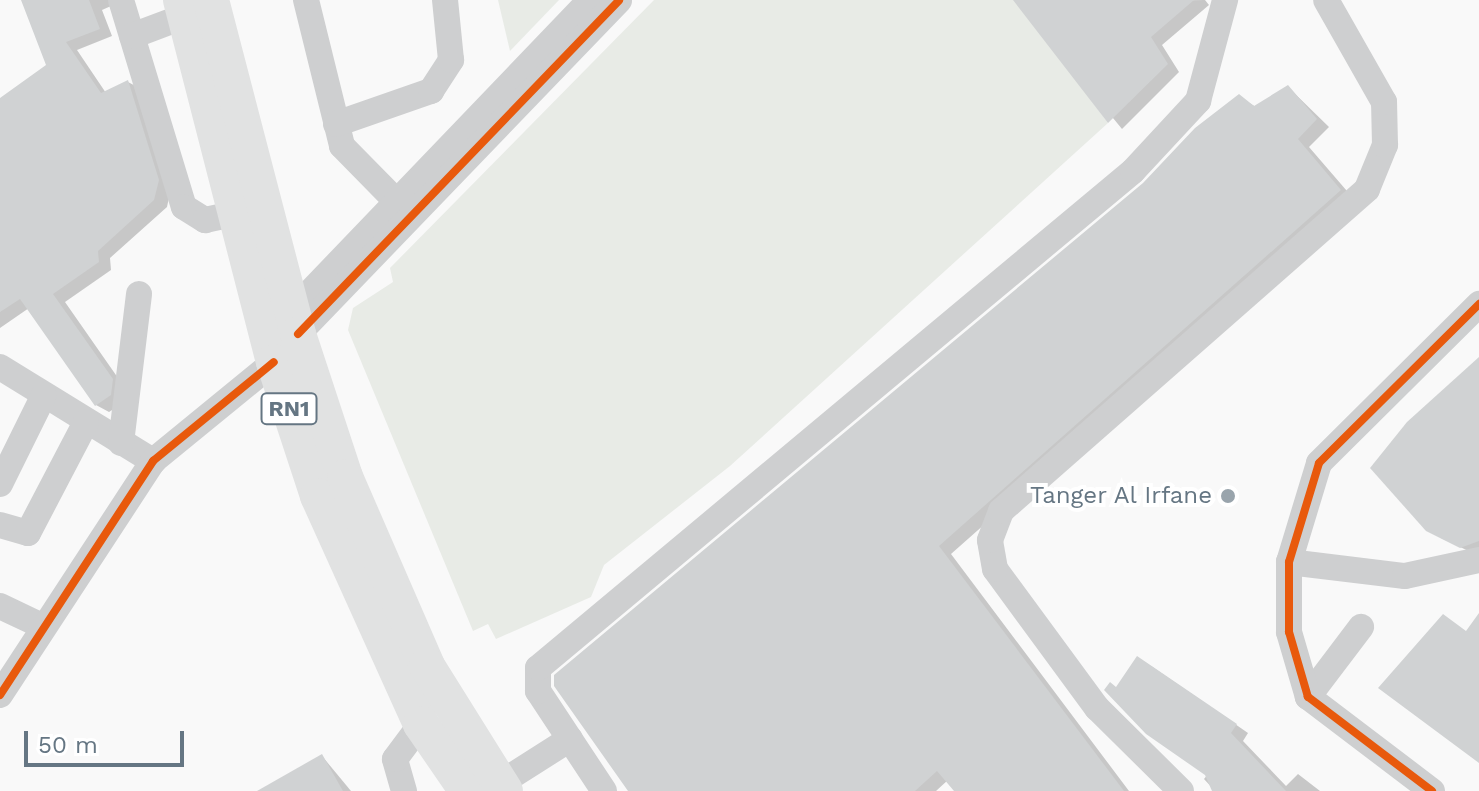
<!DOCTYPE html>
<style>
body{margin:0}
#map{position:relative;width:1479px;height:791px;overflow:hidden;background:#f9f9f9;font-family:"Work Sans",sans-serif}
div>[style]{position:absolute}
.green>*{inset:0;background:#e8ebe6}
.shadow>*{inset:0;background:#0003}
.building>*{inset:0;background:#d0d2d3}
.minor>*{height:26px;margin:-13px;padding:0 13px;transform-origin:13px;border-radius:13px;background:#cecfd0}
.highway>*{height:36px;margin:-18px;padding:0 18px;transform-origin:18px;border-radius:18px;background:#e1e2e2}
.cycleway>*{height:8px;margin:-4px;padding:0 4px;transform-origin:4px;border-radius:4px;background:#e8590c}
.dots>*{width:22px;height:22px;translate:-50% -50%;box-sizing:border-box;border:4px solid #fff;border-radius:50%}
span{translate:-50% -50%;white-space:nowrap;text-align:center;line-height:1.15;-webkit-text-stroke:8px #fff;paint-order:stroke}
.shield-label span{padding:2px 6px;background:#fff;border:2px solid;border-radius:6px;-webkit-text-stroke-width:0}
.shield-label{font-size:22px;color:#657683;font-weight:700}
.poi-label{font-size:24px;color:#657683}
.right{translate:-100% -50%;text-align:right}
.scale{position:absolute;left:24px;top:731px;width:160px;height:36px;box-sizing:border-box;border:4px solid #657683;border-top:0;padding-left:10px;font-size:24px;line-height:28px;white-space:nowrap;color:#657683;-webkit-text-stroke:6px #fff;paint-order:stroke}
</style>
<div id="map">
<div class="green">
<div style="clip-path:polygon(498px 0,559px 0,510px 51px)"></div>
<div style="clip-path:polygon(654px 0,1017px 0,1108px 123px,730px 466px,604px 565px,591px 597px,496px 639px,488px 624px,473px 631px,348px 330px,353px 308px,393px 282px,390px 268px)"></div>
</div>
<div class="shadow">
<div style="clip-path:polygon(23px 0,109px 0,111px 6px,102px 10px,112px 36px,77px 50px,106px 93px,128px 82px,141px 89px,171px 188px,167px 207px,110px 258px,111px 270px,65px 302px,125px 388px,123px 403px,109px 412px,96px 405px,29px 308px,0 328px,0 100px,49px 66px)"></div>
<div style="clip-path:polygon(1205px 0,1209px 5px,1162px 45px,1179px 72px,1122px 129px,1018px 2px)"></div>
<div style="clip-path:polygon(1288px 87px,1329px 127px,1309px 147px,1353px 198px,951px 554px,1129px 791px,956px 791px,948px 780px,936px 791px,631px 791px,557px 676px,1145px 185px,1239px 97px,1256px 107px)"></div>
<div style="clip-path:polygon(1479px 360px,1479px 553px,1475px 554px,1441px 538px)"></div>
<div style="clip-path:polygon(1151px 666px,1248px 733px,1243px 741px,1286px 786px,1298px 774px,1320px 791px,1215px 791px,1204px 779px,1208px 774px,1117px 689px)"></div>
<div style="clip-path:polygon(322px 756px,351px 791px,261px 791px)"></div>
</div>
<div class="building">
<div style="clip-path:polygon(21px 0,89px 0,100px 29px,66px 42px,101px 93px,128px 80px,159px 180px,154px 200px,98px 251px,99px 262px,53px 294px,113px 379px,111px 395px,95px 406px,20px 299px,0 312px,0 98px,46px 65px)"></div>
<div style="clip-path:polygon(1013px 0,1194px 0,1151px 37px,1168px 64px,1108px 123px)"></div>
<div style="clip-path:polygon(1288px 85px,1317px 119px,1298px 139px,1341px 190px,939px 546px,1124px 791px,954px 791px,937px 771px,915px 791px,628px 791px,554px 686px,554px 675px,1143px 183px,1195px 128px,1239px 94px,1254px 106px)"></div>
<div style="clip-path:polygon(1479px 357px,1479px 541px,1460px 548px,1426px 531px,1370px 468px,1407px 422px)"></div>
<div style="clip-path:polygon(1479px 613px,1479px 763px,1378px 688px,1443px 614px,1466px 631px)"></div>
<div style="clip-path:polygon(1137px 656px,1237px 724px,1231px 733px,1286px 791px,1212px 791px,1205px 775px,1146px 734px,1104px 690px,1110px 682px,1116px 687px)"></div>
<div style="clip-path:polygon(322px 754px,343px 791px,257px 791px)"></div>
</div>
<div class="minor">
<div style="left:121px;top:0;width:216px;rotate:73.1deg"></div>
<div style="left:184px;top:207px;width:25px;rotate:32deg"></div>
<div style="left:205px;top:220px;width:30px;rotate:-12deg"></div>
<div style="left:306px;top:0;width:150px;rotate:76.1deg"></div>
<div style="left:342px;top:146px;width:78px;rotate:45.5deg"></div>
<div style="left:132px;top:36px;width:57px;rotate:-20.7deg"></div>
<div style="left:336px;top:124px;width:101px;rotate:-19.2deg"></div>
<div style="left:431px;top:91px;width:37px;rotate:-57deg"></div>
<div style="left:451px;top:60px;width:60px;rotate:-95.7deg"></div>
<div style="left:292px;top:311px;width:431px;rotate:-46.2deg"></div>
<div style="left:298px;top:334px;width:463px;rotate:-46.1deg"></div>
<div style="left:0;top:367px;width:180px;rotate:31.6deg"></div>
<div style="left:121px;top:443px;width:150px;rotate:-83.1deg"></div>
<div style="left:0;top:484px;width:99px;rotate:-63.7deg"></div>
<div style="left:0;top:525px;width:29px;rotate:16deg"></div>
<div style="left:28px;top:533px;width:125px;rotate:-62.4deg"></div>
<div style="left:1289px;top:562px;width:117px;rotate:6.9deg"></div>
<div style="left:1405px;top:576px;width:76px;rotate:-12.2deg"></div>
<div style="left:0;top:606px;width:44px;rotate:25.4deg"></div>
<div style="left:0;top:695px;width:280px;rotate:-56.8deg"></div>
<div style="left:153px;top:461px;width:156px;rotate:-39.3deg"></div>
<div style="left:1308px;top:697px;width:88px;rotate:-52.9deg"></div>
<div style="left:499px;top:784px;width:84px;rotate:-32.4deg"></div>
<div style="left:404px;top:791px;width:33px;rotate:-106deg"></div>
<div style="left:395px;top:759px;width:44px;rotate:-53.4deg"></div>
<div style="left:604px;top:791px;width:120px;rotate:-123.4deg"></div>
<div style="left:538px;top:691px;width:23px;rotate:-90deg"></div>
<div style="left:538px;top:668px;width:775px;rotate:-39.87deg"></div>
<div style="left:1133px;top:171px;width:96px;rotate:-47.1deg"></div>
<div style="left:1198px;top:101px;width:105px;rotate:-75deg"></div>
<div style="left:1181px;top:791px;width:118px;rotate:-135.3deg"></div>
<div style="left:1097px;top:708px;width:172px;rotate:-126.3deg"></div>
<div style="left:995px;top:569px;width:29px;rotate:-100deg"></div>
<div style="left:990px;top:540px;width:31px;rotate:-69deg"></div>
<div style="left:1001px;top:511px;width:487px;rotate:-41.3deg"></div>
<div style="left:1367px;top:189px;width:48px;rotate:-67.8deg"></div>
<div style="left:1385px;top:145px;width:43px;rotate:-91.3deg"></div>
<div style="left:1384px;top:102px;width:117px;rotate:-119.6deg"></div>
<div style="left:1432px;top:791px;width:156px;rotate:-142.8deg"></div>
<div style="left:1308px;top:697px;width:68px;rotate:-106.3deg"></div>
<div style="left:1289px;top:632px;width:70px;rotate:-90deg"></div>
<div style="left:1289px;top:562px;width:103px;rotate:-73.1deg"></div>
<div style="left:1319px;top:463px;width:226px;rotate:-44.8deg"></div>
</div>
<div class="highway">
<div style="left:181px;top:0;width:374px;rotate:75.6deg"></div>
<div style="left:274px;top:362px;width:141px;rotate:71.8deg"></div>
<div style="left:318px;top:496px;width:250px;rotate:65.7deg"></div>
<div style="left:421px;top:724px;width:81px;rotate:55.5deg"></div>
<div style="left:211px;top:0;width:345px;rotate:75.4deg"></div>
<div style="left:298px;top:334px;width:151px;rotate:71.8deg"></div>
<div style="left:345px;top:477px;width:206px;rotate:66.5deg"></div>
<div style="left:427px;top:666px;width:147px;rotate:58deg"></div>
</div>
<div class="cycleway">
<div style="left:298px;top:334px;width:463px;rotate:-46.1deg"></div>
<div style="left:0;top:695px;width:280px;rotate:-56.8deg"></div>
<div style="left:153px;top:461px;width:156px;rotate:-39.3deg"></div>
<div style="left:1432px;top:791px;width:156px;rotate:-142.8deg"></div>
<div style="left:1308px;top:697px;width:68px;rotate:-106.3deg"></div>
<div style="left:1289px;top:632px;width:70px;rotate:-90deg"></div>
<div style="left:1289px;top:562px;width:103px;rotate:-73.1deg"></div>
<div style="left:1319px;top:463px;width:226px;rotate:-44.8deg"></div>
</div>
<div class="dots">
<div style="left:1228px;top:496px;background:#99a4ac"></div>
</div>
<div class="shield-label">
<span style="left:289px;top:409px">RN1</span>
</div>
<div class="poi-label">
<span class="right" style="left:1212px;top:496px">Tanger Al Irfane</span>
</div>
<div class="scale">50 m</div>
</div>
